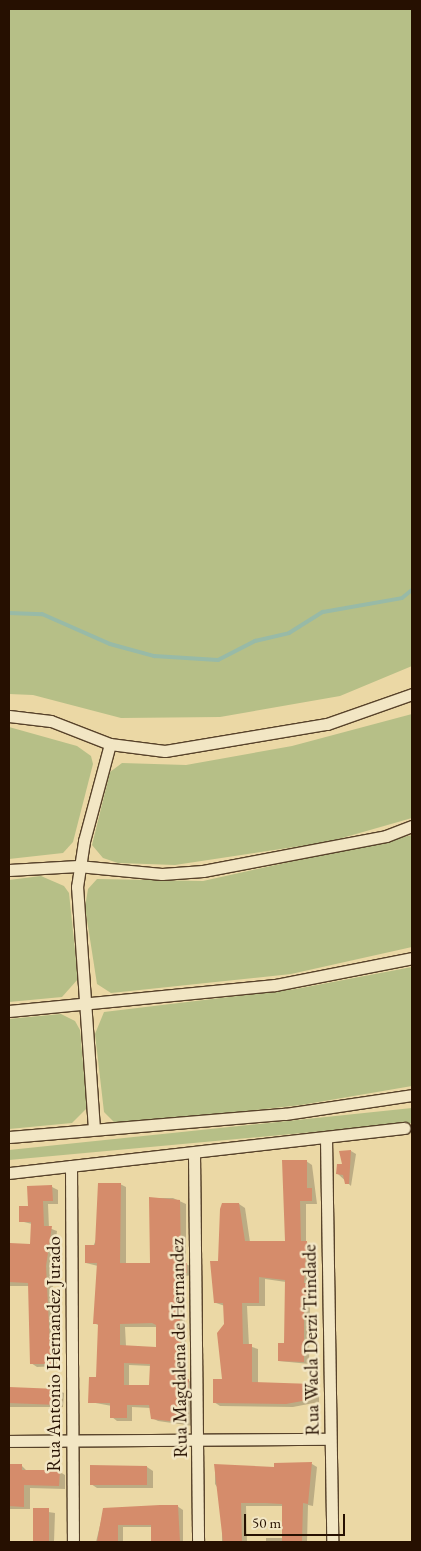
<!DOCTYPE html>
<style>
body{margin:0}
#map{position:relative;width:421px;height:1551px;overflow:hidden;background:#ebd8a5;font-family:"EB Garamond",serif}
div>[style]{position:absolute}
.green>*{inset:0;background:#b6bf87}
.shadow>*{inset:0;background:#0003}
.stream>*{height:4px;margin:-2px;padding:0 2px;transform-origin:2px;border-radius:2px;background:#98baa7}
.building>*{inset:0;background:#d58c6b}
.roads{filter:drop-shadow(1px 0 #57422a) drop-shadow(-1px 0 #57422a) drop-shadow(0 1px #57422a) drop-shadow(0 -1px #57422a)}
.minor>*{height:11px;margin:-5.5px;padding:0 5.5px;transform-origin:5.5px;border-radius:5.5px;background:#f2e6c4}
span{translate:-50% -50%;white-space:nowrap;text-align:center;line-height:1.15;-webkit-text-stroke:5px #f2e6c4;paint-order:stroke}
.street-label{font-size:19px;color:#261001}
.frame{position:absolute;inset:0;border:10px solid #261001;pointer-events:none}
.scale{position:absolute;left:244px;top:1514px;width:101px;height:22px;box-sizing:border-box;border:2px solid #261001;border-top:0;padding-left:6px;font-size:15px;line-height:18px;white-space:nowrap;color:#261001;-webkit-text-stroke:4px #f2e6c4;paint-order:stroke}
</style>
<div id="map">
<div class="green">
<div style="clip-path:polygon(9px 9px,412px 9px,412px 666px,340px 696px,220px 717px,121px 718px,33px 695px,9px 694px)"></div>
<div style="clip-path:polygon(412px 714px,412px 818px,328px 842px,175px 865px,118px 863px,103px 858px,92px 845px,110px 772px,122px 763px,186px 765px,292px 746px)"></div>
<div style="clip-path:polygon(9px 727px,77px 746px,91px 756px,93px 764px,73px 842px,63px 853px,9px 859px)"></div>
<div style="clip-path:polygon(412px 835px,412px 947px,291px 974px,111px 993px,97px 984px,85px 907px,88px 889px,97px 879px,203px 881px)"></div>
<div style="clip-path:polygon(41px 876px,64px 886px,69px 893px,78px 979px,62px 997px,9px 1002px,9px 880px)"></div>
<div style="clip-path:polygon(412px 967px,412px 1086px,301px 1105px,131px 1124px,115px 1123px,104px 1112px,95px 1034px,104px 1012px,296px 989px)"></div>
<div style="clip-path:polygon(61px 1014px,75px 1021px,80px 1030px,87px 1108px,72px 1123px,9px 1129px,9px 1019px)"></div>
<div style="clip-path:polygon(412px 1108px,412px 1171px,412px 1123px,9px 1160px,9px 1150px)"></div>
</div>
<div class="shadow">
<div style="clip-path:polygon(351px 1151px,356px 1154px,351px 1186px,338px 1174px,343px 1166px,341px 1153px)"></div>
<div style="clip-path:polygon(306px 1161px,312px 1165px,317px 1204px,306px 1204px,306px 1242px,313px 1246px,310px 1285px,315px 1288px,315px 1303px,310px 1303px,309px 1364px,279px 1361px,285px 1344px,286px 1282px,265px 1279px,265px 1306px,247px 1306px,249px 1346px,258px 1349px,258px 1384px,313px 1385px,319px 1389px,319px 1402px,293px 1407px,220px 1406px,214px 1402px,223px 1380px,225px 1306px,216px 1303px,220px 1262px,239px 1204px,245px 1208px,250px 1242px,286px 1242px)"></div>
<div style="clip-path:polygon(evenodd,120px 1184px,126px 1187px,126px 1264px,151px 1264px,150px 1198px,173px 1198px,186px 1204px,186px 1264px,192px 1267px,193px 1275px,185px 1276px,185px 1328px,187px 1380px,194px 1383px,193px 1426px,158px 1421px,152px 1418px,151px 1408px,132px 1407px,132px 1421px,117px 1421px,112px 1417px,112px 1406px,90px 1402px,98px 1378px,100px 1326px,94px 1323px,98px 1266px,86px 1263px,120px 1184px,125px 1327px,157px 1327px,158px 1348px,126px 1346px,125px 1327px,120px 1184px,129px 1365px,151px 1366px,151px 1386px,129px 1386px,129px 1365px)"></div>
<div style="clip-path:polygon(52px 1187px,58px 1190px,58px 1204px,48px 1204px,49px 1228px,57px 1231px,52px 1269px,57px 1366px,37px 1367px,31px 1363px,30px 1286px,9px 1286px,9px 1267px,31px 1245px,32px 1224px,20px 1221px)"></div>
<div style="clip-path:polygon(9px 1389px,58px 1390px,64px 1393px,63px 1407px,9px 1407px)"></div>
<div style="clip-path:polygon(312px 1464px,317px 1467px,313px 1506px,308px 1505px,307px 1542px,266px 1542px,266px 1538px,284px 1538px,284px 1506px,246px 1506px,247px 1542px,222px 1542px,222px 1494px,215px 1484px,215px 1465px,275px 1468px)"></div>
<div style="clip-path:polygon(9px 1465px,21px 1465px,27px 1471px,60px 1472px,65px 1475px,65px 1489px,30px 1488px,30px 1509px,9px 1509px)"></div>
<div style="clip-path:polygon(91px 1466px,147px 1467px,153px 1471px,153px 1488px,97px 1488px,91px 1484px)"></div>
<div style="clip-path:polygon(177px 1506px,183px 1510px,183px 1542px,154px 1542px,153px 1527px,123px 1527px,123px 1542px,96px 1542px,104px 1509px)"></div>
<div style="clip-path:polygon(35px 1510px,55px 1513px,54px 1542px,33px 1542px)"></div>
</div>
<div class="stream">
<div style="left:9px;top:613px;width:33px;rotate:2deg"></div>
<div style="left:42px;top:614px;width:74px;rotate:23.8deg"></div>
<div style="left:110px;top:644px;width:46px;rotate:15.3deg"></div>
<div style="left:154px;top:656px;width:64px;rotate:3.6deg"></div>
<div style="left:218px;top:660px;width:42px;rotate:-27.2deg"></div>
<div style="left:255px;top:641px;width:35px;rotate:-13deg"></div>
<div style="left:289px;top:633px;width:40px;rotate:-32deg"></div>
<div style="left:323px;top:612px;width:80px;rotate:-10deg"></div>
<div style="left:402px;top:598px;width:13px;rotate:-39deg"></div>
</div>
<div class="building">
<div style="clip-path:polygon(351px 1150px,349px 1184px,345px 1184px,343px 1175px,336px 1174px,337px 1164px,342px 1164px,339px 1151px)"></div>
<div style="clip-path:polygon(282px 1160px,307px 1160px,307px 1188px,312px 1188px,312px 1201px,300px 1201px,301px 1241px,307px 1241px,304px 1283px,309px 1283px,310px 1300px,304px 1300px,304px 1362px,278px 1361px,278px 1343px,284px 1343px,285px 1280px,259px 1277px,259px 1303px,242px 1303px,243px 1344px,252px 1344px,252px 1382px,313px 1384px,313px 1399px,286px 1404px,213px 1403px,213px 1379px,222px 1379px,217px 1333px,224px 1324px,223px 1303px,214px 1303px,210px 1261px,218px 1261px,220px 1209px,222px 1203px,239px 1203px,245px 1241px,285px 1241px)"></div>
<div style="clip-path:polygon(evenodd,98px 1183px,121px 1183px,120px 1263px,150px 1263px,149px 1197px,180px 1200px,181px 1263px,187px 1263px,187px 1273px,180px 1273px,180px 1325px,182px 1379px,189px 1379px,187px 1423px,151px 1419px,149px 1405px,127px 1405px,127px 1418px,110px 1418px,110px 1403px,88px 1403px,89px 1377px,96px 1377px,98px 1324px,93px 1324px,97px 1263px,85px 1263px,85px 1245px,95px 1245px,98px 1183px,152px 1323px,156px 1325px,156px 1347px,120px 1345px,120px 1324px,152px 1323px,98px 1183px,124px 1363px,150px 1364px,149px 1385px,124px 1385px,124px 1363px)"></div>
<div style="clip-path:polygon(52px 1185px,53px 1201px,43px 1201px,44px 1226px,52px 1226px,46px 1266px,51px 1364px,30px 1364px,28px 1283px,9px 1282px,10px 1243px,30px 1244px,31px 1222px,19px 1222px,19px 1206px,28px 1206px,27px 1186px)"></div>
<div style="clip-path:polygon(9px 1387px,58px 1389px,58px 1405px,9px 1403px)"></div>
<div style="clip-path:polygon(312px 1462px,308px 1504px,303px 1503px,302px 1542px,282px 1542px,282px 1504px,266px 1503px,241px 1503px,242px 1542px,223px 1542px,214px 1464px,274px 1467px,274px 1463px)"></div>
<div style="clip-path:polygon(9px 1464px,22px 1464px,22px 1470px,60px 1470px,59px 1486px,24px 1485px,24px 1507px,9px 1506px)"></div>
<div style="clip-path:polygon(90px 1465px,147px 1466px,147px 1485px,90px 1485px)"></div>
<div style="clip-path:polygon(160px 1505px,178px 1505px,180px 1542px,151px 1542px,151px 1525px,118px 1525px,118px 1542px,97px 1542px,103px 1508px)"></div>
<div style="clip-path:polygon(33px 1508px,49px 1508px,49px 1542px,33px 1542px)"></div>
</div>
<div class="roads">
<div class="minor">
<div style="left:9px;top:716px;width:42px;rotate:6.8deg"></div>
<div style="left:51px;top:721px;width:63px;rotate:21.3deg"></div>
<div style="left:110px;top:744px;width:55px;rotate:7.3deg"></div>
<div style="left:165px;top:751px;width:164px;rotate:-9.5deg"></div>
<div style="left:327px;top:724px;width:90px;rotate:-19.4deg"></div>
<div style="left:9px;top:870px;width:69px;rotate:-3.3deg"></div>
<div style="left:78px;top:866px;width:84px;rotate:5.4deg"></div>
<div style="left:162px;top:874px;width:41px;rotate:-4.2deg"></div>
<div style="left:203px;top:871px;width:186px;rotate:-10.8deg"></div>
<div style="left:386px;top:836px;width:28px;rotate:-21deg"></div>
<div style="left:9px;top:1011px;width:267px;rotate:-5.6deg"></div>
<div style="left:275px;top:985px;width:140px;rotate:-11.1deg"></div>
<div style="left:94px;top:1129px;width:243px;rotate:-94deg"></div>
<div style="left:77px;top:887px;width:47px;rotate:-81.3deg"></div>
<div style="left:84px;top:841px;width:100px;rotate:-75deg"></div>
<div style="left:9px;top:1137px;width:277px;rotate:-4.8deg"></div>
<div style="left:285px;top:1114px;width:128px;rotate:-8.5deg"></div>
<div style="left:326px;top:1138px;width:404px;rotate:89.1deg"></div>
<div style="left:194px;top:1153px;width:389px;rotate:89.4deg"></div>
<div style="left:71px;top:1166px;width:376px;rotate:89.7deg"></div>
<div style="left:9px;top:1173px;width:398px;rotate:-6.5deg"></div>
<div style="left:9px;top:1441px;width:320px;rotate:-0.4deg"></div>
</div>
</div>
<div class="street-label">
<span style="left:311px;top:1340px;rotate:-91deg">Rua Wacla Derzi Trindade</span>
<span style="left:179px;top:1348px;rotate:-91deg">Rua Magdalena de Hernandez</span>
<span style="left:54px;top:1354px;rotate:-90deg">Rua Antonio Hernandez Jurado</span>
</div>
<div class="frame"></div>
<div class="scale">50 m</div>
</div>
